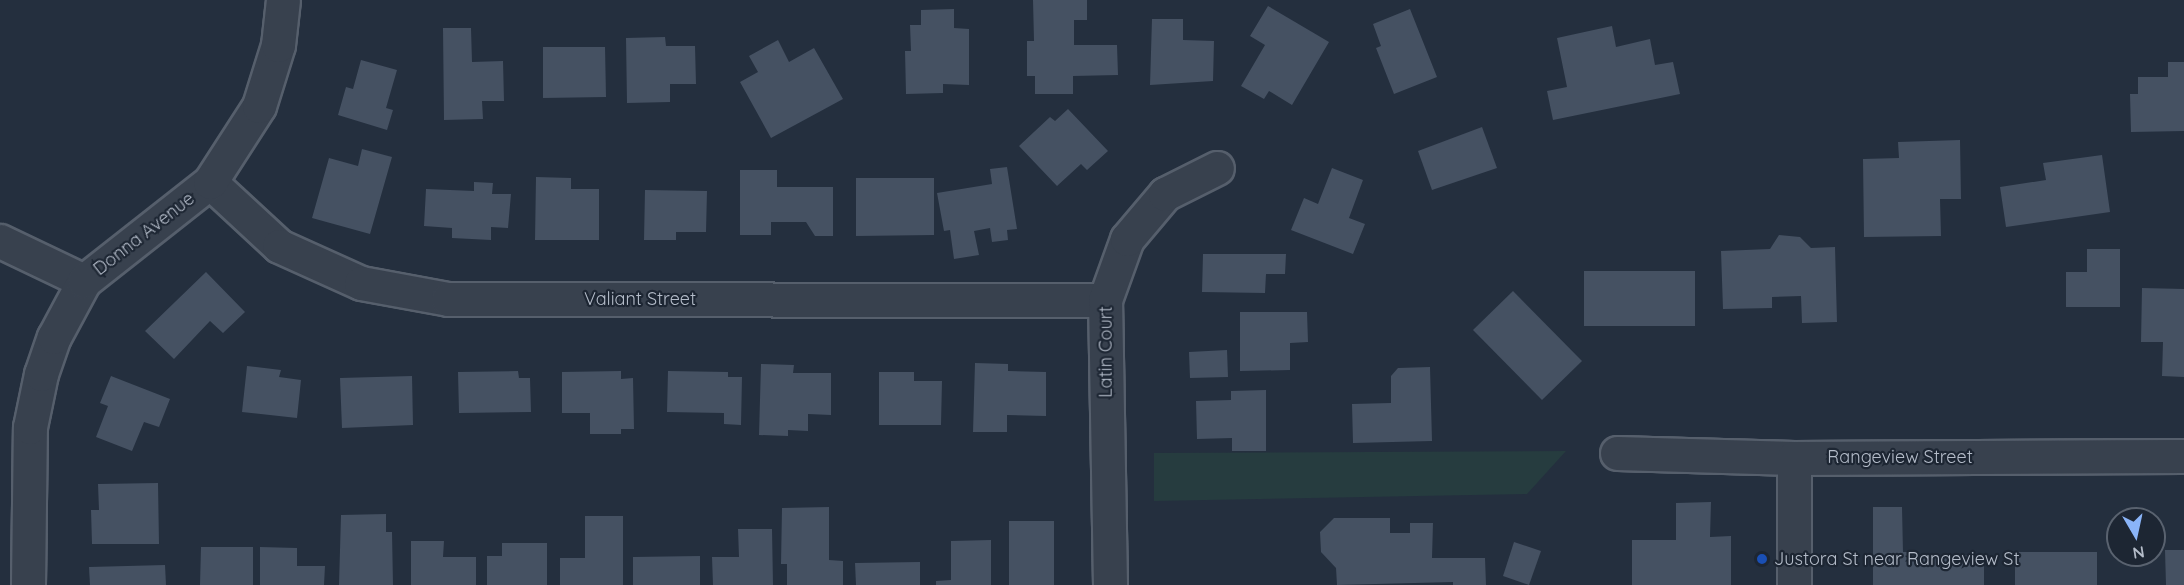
<!DOCTYPE html>
<style>
body{margin:0}
#map{position:relative;width:2184px;height:585px;overflow:hidden;background:#242f3e;font-family:Quicksand,sans-serif}
div>[style]{position:absolute}
.green>*{inset:0;background:#263c3f}
.building>*{inset:0;background:#455162}
.roads{filter:drop-shadow(2px 0 #565f6c) drop-shadow(-2px 0 #565f6c) drop-shadow(0 2px #565f6c) drop-shadow(0 -2px #565f6c)}
.street>*{height:33px;margin:-16.5px;padding:0 16.5px;transform-origin:16.5px;border-radius:16.5px;background:#38414e}
.dots>*{width:16px;height:16px;translate:-50% -50%;box-sizing:border-box;border:3px solid #1d2633;border-radius:50%}
span{translate:-50% -50%;white-space:nowrap;text-align:center;line-height:1.15;-webkit-text-stroke:4.5px #1d2633;paint-order:stroke}
.street-label{font-size:18px;color:#b4bcc9}
.poi-label{font-size:18px;color:#b4bcc9}
.left{translate:0 -50%;text-align:left}
.north{position:absolute;left:2106px;top:507px;width:60px;height:60px;box-sizing:border-box;background:#1d2633;border:2px solid #59626f;border-radius:50%;rotate:171deg;font-size:16px;font-weight:700;line-height:24px;text-align:center;color:#b4bcc9}
.north::after{content:'';display:block;margin:auto;width:21px;height:27px;background:#8ab4f8;clip-path:polygon(50% 0,100% 100%,50% 72%,0 100%)}
</style>
<div id="map">
<div class="green">
<div style="clip-path:polygon(1566px 451px,1527px 494px,1154px 501px,1154px 453px)"></div>
</div>
<div class="building">
<div style="clip-path:polygon(1033px 0,1087px 0,1087px 20px,1074px 20px,1074px 45px,1117px 45px,1118px 75px,1073px 76px,1073px 94px,1035px 94px,1035px 76px,1027px 76px,1027px 41px,1034px 41px)"></div>
<div style="clip-path:polygon(1268px 6px,1329px 42px,1292px 105px,1269px 91px,1264px 99px,1241px 86px,1265px 45px,1250px 36px)"></div>
<div style="clip-path:polygon(954px 9px,954px 28px,969px 29px,969px 85px,943px 84px,943px 93px,906px 94px,905px 51px,911px 51px,910px 25px,921px 25px,921px 10px)"></div>
<div style="clip-path:polygon(1410px 9px,1437px 77px,1394px 94px,1376px 48px,1381px 46px,1373px 24px)"></div>
<div style="clip-path:polygon(1152px 19px,1183px 19px,1183px 40px,1214px 41px,1213px 81px,1150px 85px)"></div>
<div style="clip-path:polygon(1612px 26px,1616px 47px,1650px 39px,1655px 65px,1673px 62px,1680px 94px,1553px 120px,1547px 91px,1567px 87px,1557px 38px)"></div>
<div style="clip-path:polygon(443px 28px,471px 28px,472px 62px,503px 61px,504px 101px,482px 101px,483px 119px,444px 120px)"></div>
<div style="clip-path:polygon(665px 37px,666px 46px,695px 46px,696px 84px,670px 84px,670px 102px,627px 103px,626px 38px)"></div>
<div style="clip-path:polygon(778px 40px,789px 62px,814px 48px,843px 99px,771px 138px,740px 82px,758px 72px,749px 56px)"></div>
<div style="clip-path:polygon(543px 47px,605px 47px,606px 97px,543px 98px)"></div>
<div style="clip-path:polygon(361px 60px,397px 70px,386px 108px,393px 110px,387px 130px,338px 115px,346px 87px,353px 89px)"></div>
<div style="clip-path:polygon(2168px 62px,2184px 62px,2184px 131px,2131px 132px,2130px 94px,2138px 94px,2138px 77px,2168px 77px)"></div>
<div style="clip-path:polygon(1068px 109px,1108px 151px,1087px 170px,1081px 164px,1057px 186px,1019px 146px,1050px 117px,1055px 121px)"></div>
<div style="clip-path:polygon(1482px 127px,1497px 168px,1432px 190px,1418px 151px)"></div>
<div style="clip-path:polygon(1960px 140px,1961px 199px,1940px 199px,1941px 236px,1864px 237px,1863px 159px,1899px 158px,1898px 142px)"></div>
<div style="clip-path:polygon(362px 149px,392px 157px,370px 234px,312px 218px,329px 158px,358px 166px)"></div>
<div style="clip-path:polygon(2102px 155px,2110px 212px,2006px 227px,2000px 187px,2046px 180px,2043px 163px)"></div>
<div style="clip-path:polygon(1007px 167px,1017px 229px,1007px 230px,1008px 240px,992px 242px,990px 228px,974px 231px,979px 255px,954px 259px,950px 230px,944px 231px,937px 193px,992px 184px,990px 169px)"></div>
<div style="clip-path:polygon(1332px 168px,1363px 180px,1349px 218px,1365px 224px,1353px 254px,1291px 230px,1304px 198px,1318px 204px)"></div>
<div style="clip-path:polygon(740px 170px,777px 170px,777px 187px,833px 187px,833px 236px,815px 236px,806px 222px,771px 222px,771px 235px,740px 235px)"></div>
<div style="clip-path:polygon(536px 177px,571px 178px,571px 189px,599px 189px,599px 240px,535px 240px)"></div>
<div style="clip-path:polygon(856px 178px,934px 178px,934px 235px,856px 236px)"></div>
<div style="clip-path:polygon(474px 182px,493px 183px,492px 194px,511px 194px,508px 228px,491px 227px,491px 240px,452px 238px,452px 228px,424px 226px,426px 189px,474px 191px)"></div>
<div style="clip-path:polygon(645px 190px,707px 191px,706px 232px,676px 232px,676px 240px,644px 240px)"></div>
<div style="clip-path:polygon(1779px 235px,1800px 237px,1811px 248px,1835px 247px,1837px 322px,1802px 323px,1801px 296px,1772px 297px,1772px 308px,1723px 309px,1721px 251px,1770px 249px)"></div>
<div style="clip-path:polygon(2087px 249px,2120px 249px,2120px 307px,2066px 307px,2066px 272px,2087px 272px)"></div>
<div style="clip-path:polygon(1203px 254px,1286px 254px,1285px 274px,1266px 274px,1265px 293px,1202px 292px)"></div>
<div style="clip-path:polygon(1584px 271px,1695px 271px,1695px 326px,1584px 326px)"></div>
<div style="clip-path:polygon(206px 272px,245px 312px,223px 333px,210px 321px,174px 359px,145px 331px)"></div>
<div style="clip-path:polygon(2142px 288px,2184px 289px,2184px 377px,2162px 376px,2163px 342px,2141px 342px)"></div>
<div style="clip-path:polygon(1513px 291px,1582px 361px,1542px 400px,1473px 330px)"></div>
<div style="clip-path:polygon(1240px 312px,1307px 312px,1308px 342px,1290px 343px,1290px 370px,1240px 371px)"></div>
<div style="clip-path:polygon(1227px 350px,1228px 377px,1190px 378px,1189px 352px)"></div>
<div style="clip-path:polygon(975px 363px,1008px 364px,1008px 371px,1046px 372px,1046px 416px,1007px 415px,1007px 432px,973px 432px)"></div>
<div style="clip-path:polygon(761px 364px,794px 365px,793px 373px,831px 373px,831px 415px,808px 414px,808px 431px,788px 430px,788px 436px,759px 435px)"></div>
<div style="clip-path:polygon(247px 366px,281px 370px,279px 377px,301px 380px,297px 418px,242px 412px)"></div>
<div style="clip-path:polygon(1430px 367px,1432px 441px,1353px 443px,1352px 404px,1391px 403px,1391px 376px,1398px 368px)"></div>
<div style="clip-path:polygon(518px 371px,519px 378px,530px 378px,531px 412px,459px 413px,458px 372px)"></div>
<div style="clip-path:polygon(621px 371px,621px 379px,633px 378px,634px 429px,621px 429px,621px 434px,590px 434px,590px 413px,562px 413px,562px 372px)"></div>
<div style="clip-path:polygon(668px 371px,728px 372px,728px 377px,742px 377px,741px 425px,724px 424px,724px 413px,667px 412px)"></div>
<div style="clip-path:polygon(879px 372px,914px 372px,914px 381px,942px 381px,941px 425px,879px 425px)"></div>
<div style="clip-path:polygon(111px 376px,170px 399px,159px 427px,144px 422px,132px 451px,96px 437px,108px 406px,100px 403px)"></div>
<div style="clip-path:polygon(412px 376px,413px 425px,342px 428px,340px 378px)"></div>
<div style="clip-path:polygon(1266px 390px,1266px 451px,1232px 451px,1232px 438px,1197px 439px,1196px 401px,1231px 400px,1231px 391px)"></div>
<div style="clip-path:polygon(158px 483px,159px 544px,92px 544px,91px 510px,99px 510px,98px 484px)"></div>
<div style="clip-path:polygon(1711px 502px,1710px 537px,1731px 536px,1731px 585px,1632px 585px,1632px 540px,1676px 540px,1676px 503px)"></div>
<div style="clip-path:polygon(829px 507px,829px 560px,843px 561px,843px 585px,787px 585px,787px 564px,781px 564px,782px 508px)"></div>
<div style="clip-path:polygon(1873px 507px,1902px 507px,1903px 552px,1914px 552px,1914px 556px,1984px 555px,1984px 585px,1873px 585px)"></div>
<div style="clip-path:polygon(386px 514px,386px 532px,392px 532px,393px 585px,339px 585px,341px 515px)"></div>
<div style="clip-path:polygon(585px 516px,623px 516px,623px 585px,560px 585px,560px 558px,585px 558px)"></div>
<div style="clip-path:polygon(1334px 518px,1390px 518px,1390px 533px,1410px 533px,1410px 523px,1433px 523px,1432px 558px,1485px 558px,1486px 585px,1453px 585px,1453px 582px,1337px 585px,1336px 568px,1321px 552px,1320px 532px)"></div>
<div style="clip-path:polygon(1009px 521px,1054px 521px,1054px 585px,1009px 585px)"></div>
<div style="clip-path:polygon(738px 529px,772px 529px,773px 585px,713px 585px,712px 557px,739px 557px)"></div>
<div style="clip-path:polygon(991px 540px,991px 585px,936px 585px,936px 581px,951px 580px,951px 541px)"></div>
<div style="clip-path:polygon(411px 541px,444px 541px,443px 557px,476px 557px,476px 585px,411px 585px)"></div>
<div style="clip-path:polygon(1514px 542px,1541px 551px,1529px 585px,1503px 576px)"></div>
<div style="clip-path:polygon(502px 543px,547px 543px,547px 585px,487px 585px,487px 556px,502px 556px)"></div>
<div style="clip-path:polygon(201px 547px,253px 547px,253px 585px,200px 585px)"></div>
<div style="clip-path:polygon(260px 547px,297px 548px,297px 566px,325px 566px,324px 585px,260px 585px)"></div>
<div style="clip-path:polygon(2165px 550px,2184px 550px,2184px 585px,2166px 585px)"></div>
<div style="clip-path:polygon(2015px 552px,2097px 552px,2097px 585px,2015px 585px)"></div>
<div style="clip-path:polygon(700px 556px,700px 585px,633px 585px,633px 557px)"></div>
<div style="clip-path:polygon(920px 562px,920px 585px,856px 585px,855px 563px)"></div>
<div style="clip-path:polygon(165px 565px,166px 585px,90px 585px,89px 567px)"></div>
</div>
<div class="roads">
<div class="street">
<div style="left:210px;top:182px;width:94px;rotate:42.8deg"></div>
<div style="left:279px;top:246px;width:90px;rotate:24.3deg"></div>
<div style="left:361px;top:283px;width:88px;rotate:10.4deg"></div>
<div style="left:448px;top:299px;width:657px;rotate:0.09deg"></div>
<div style="left:0;top:241px;width:93px;rotate:25.5deg"></div>
<div style="left:1617px;top:453px;width:177px;rotate:1.6deg"></div>
<div style="left:1794px;top:458px;width:390px;rotate:-0.3deg"></div>
<div style="left:28px;top:585px;width:158px;rotate:-89.3deg"></div>
<div style="left:30px;top:427px;width:54px;rotate:-78.3deg"></div>
<div style="left:41px;top:374px;width:39px;rotate:-71deg"></div>
<div style="left:54px;top:337px;width:64px;rotate:-61.8deg"></div>
<div style="left:84px;top:281px;width:160px;rotate:-38.2deg"></div>
<div style="left:210px;top:182px;width:90px;rotate:-57.2deg"></div>
<div style="left:259px;top:106px;width:64px;rotate:-72.7deg"></div>
<div style="left:278px;top:45px;width:45px;rotate:-83.7deg"></div>
<div style="left:1110px;top:585px;width:285px;rotate:-91deg"></div>
<div style="left:1105px;top:300px;width:65px;rotate:-70.2deg"></div>
<div style="left:1127px;top:239px;width:59px;rotate:-49.8deg"></div>
<div style="left:1165px;top:194px;width:58px;rotate:-26.6deg"></div>
<div style="left:1794px;top:585px;width:127px;rotate:-90deg"></div>
</div>
</div>
<div class="dots">
<div style="left:1762px;top:559px;background:#1a4fb4"></div>
</div>
<div class="street-label">
<span style="left:144px;top:234px;rotate:-38deg">Donna Avenue</span>
<span style="left:640px;top:299px">Valiant Street</span>
<span style="left:1106px;top:352px;rotate:-90deg">Latin Court</span>
<span style="left:1900px;top:457px">Rangeview Street</span>
</div>
<div class="poi-label">
<span class="left" style="left:1774px;top:559px">Justora St near Rangeview St</span>
</div>
<div class="north">N</div>
</div>
